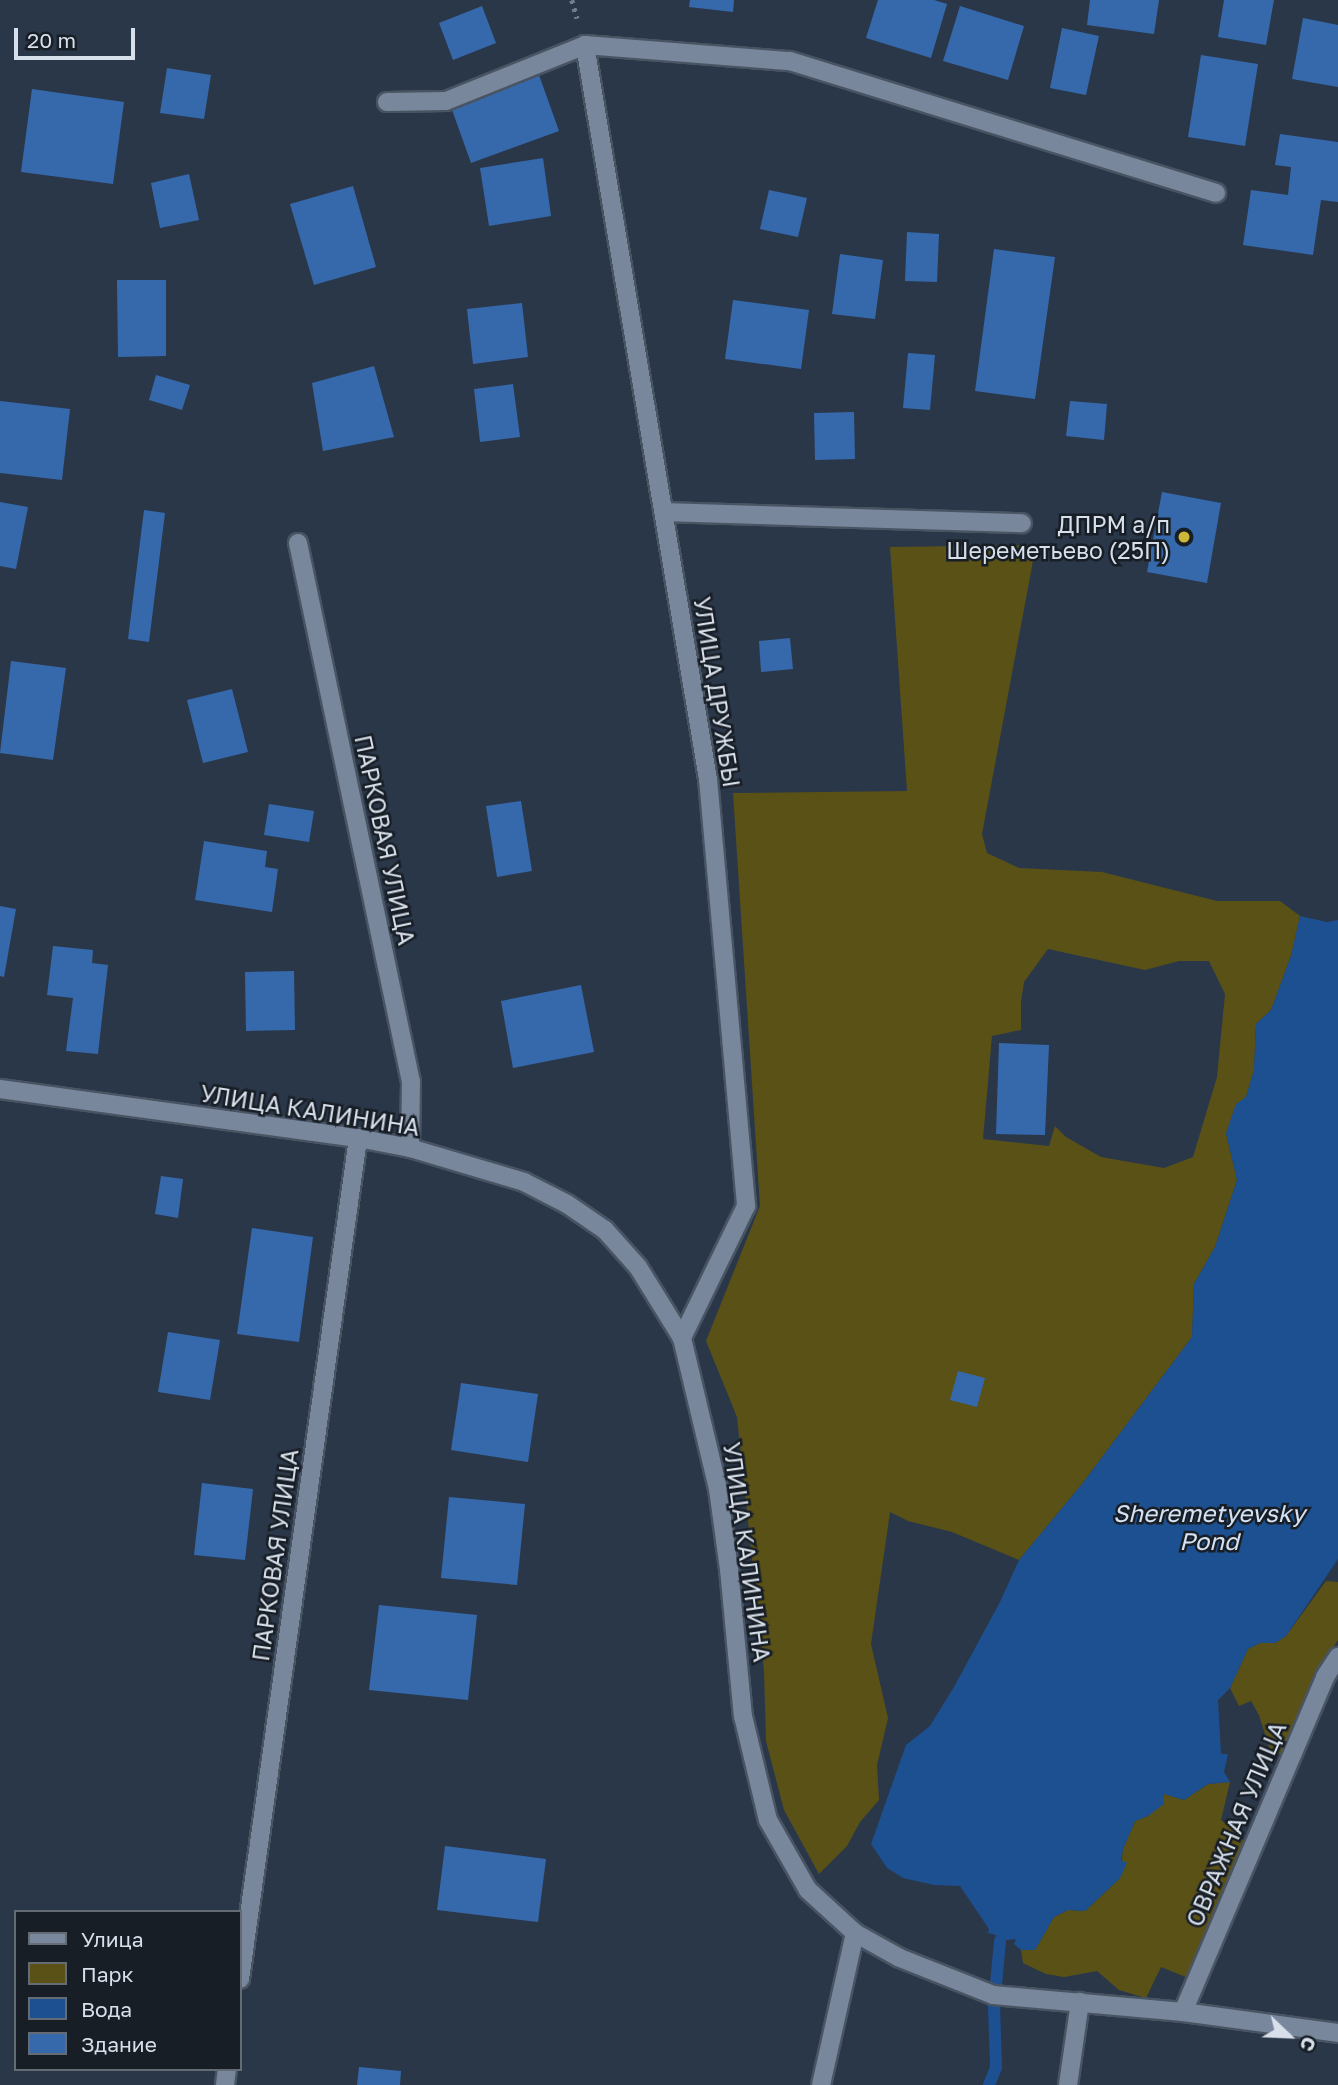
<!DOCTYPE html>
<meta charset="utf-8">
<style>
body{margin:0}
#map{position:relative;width:1338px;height:2085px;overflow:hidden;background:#2a3749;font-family:"Golos Text",sans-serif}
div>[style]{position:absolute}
.green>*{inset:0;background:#5a5117}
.water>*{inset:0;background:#1d5090}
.stream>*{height:12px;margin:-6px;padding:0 6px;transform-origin:6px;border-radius:6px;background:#1d5090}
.building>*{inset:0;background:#3669ab}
.path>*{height:4.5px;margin-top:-2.25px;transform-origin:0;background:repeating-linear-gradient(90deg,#747f8e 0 3.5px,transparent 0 8.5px)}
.roads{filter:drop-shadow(2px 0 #495463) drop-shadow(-2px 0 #495463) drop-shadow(0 2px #495463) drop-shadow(0 -2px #495463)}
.minor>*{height:18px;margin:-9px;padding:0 9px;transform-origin:9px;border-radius:9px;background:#78879c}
.dots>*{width:19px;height:19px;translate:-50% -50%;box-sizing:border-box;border:4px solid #181e26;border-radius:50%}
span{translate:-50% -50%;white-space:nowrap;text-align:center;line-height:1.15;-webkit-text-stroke:5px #181e26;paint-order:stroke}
.poi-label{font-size:23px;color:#d7dfea}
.right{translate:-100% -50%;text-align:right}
.street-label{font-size:23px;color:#d7dfea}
.water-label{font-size:24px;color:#d4e2f4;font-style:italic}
.legend{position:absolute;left:14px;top:1910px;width:228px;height:161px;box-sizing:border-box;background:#181e26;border:2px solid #646b74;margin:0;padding:9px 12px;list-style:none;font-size:21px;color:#d7dfea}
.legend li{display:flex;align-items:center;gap:14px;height:35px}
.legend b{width:35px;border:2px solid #646b74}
.north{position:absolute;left:1254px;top:2001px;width:70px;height:70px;-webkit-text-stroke:5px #181e26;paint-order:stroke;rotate:113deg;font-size:19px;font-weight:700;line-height:28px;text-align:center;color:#d7dfea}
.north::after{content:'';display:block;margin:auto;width:24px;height:32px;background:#d7dfea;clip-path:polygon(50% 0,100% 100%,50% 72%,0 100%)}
.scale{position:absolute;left:14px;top:28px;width:121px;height:32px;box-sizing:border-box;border:4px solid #d7dfea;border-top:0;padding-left:9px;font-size:21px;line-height:24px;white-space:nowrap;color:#d7dfea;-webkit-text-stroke:5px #181e26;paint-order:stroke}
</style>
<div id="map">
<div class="green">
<div style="clip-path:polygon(evenodd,1036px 545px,982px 834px,987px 853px,1019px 868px,1102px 872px,1217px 901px,1280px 901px,1300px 916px,1291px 956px,1271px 1010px,1256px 1024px,1254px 1070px,1246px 1097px,1226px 1133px,1237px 1180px,1215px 1247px,1194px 1284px,1192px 1337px,1082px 1484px,1019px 1560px,952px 1532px,908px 1521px,890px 1512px,871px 1644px,888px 1718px,877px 1765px,879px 1800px,860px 1822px,847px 1846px,819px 1874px,784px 1810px,766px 1741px,764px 1671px,737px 1417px,706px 1341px,760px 1206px,733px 793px,907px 791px,890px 547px,1036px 545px,1048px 949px,1145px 970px,1179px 961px,1209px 961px,1225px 994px,1217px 1077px,1193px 1157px,1164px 1168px,1101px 1157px,1066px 1137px,1055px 1126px,1049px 1146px,983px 1139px,992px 1036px,1021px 1030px,1021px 1002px,1024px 982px,1048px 949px)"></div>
<div style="clip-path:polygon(1326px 1581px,1338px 1582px,1338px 1640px,1317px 1672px,1281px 1755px,1270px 1750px,1259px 1715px,1251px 1701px,1239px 1706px,1230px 1688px,1248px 1649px,1260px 1643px,1275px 1643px,1286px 1636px)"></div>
<div style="clip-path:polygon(1230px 1782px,1221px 1820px,1240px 1835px,1245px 1844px,1188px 1978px,1161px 1967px,1146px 1998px,1119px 1990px,1097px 1971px,1064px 1977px,1046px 1974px,1023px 1963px,1021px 1950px,1035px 1950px,1054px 1917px,1068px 1910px,1085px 1911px,1120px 1878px,1123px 1849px,1135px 1821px,1148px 1816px,1164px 1794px,1184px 1800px,1208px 1784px)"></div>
</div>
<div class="water">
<div style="clip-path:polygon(1300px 916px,1327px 922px,1338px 920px,1338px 1559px,1286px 1636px,1275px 1643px,1260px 1643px,1248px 1649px,1230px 1688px,1218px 1700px,1221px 1754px,1228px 1754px,1224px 1772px,1230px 1782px,1208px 1784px,1184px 1800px,1164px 1794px,1164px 1804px,1148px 1816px,1135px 1821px,1123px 1849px,1121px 1860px,1127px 1863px,1120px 1878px,1085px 1911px,1068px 1910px,1054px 1917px,1035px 1950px,1021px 1950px,1014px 1944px,1016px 1939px,1006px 1940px,1004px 1943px,995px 1939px,996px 1935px,988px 1933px,989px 1929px,960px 1886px,934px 1885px,903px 1878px,887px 1868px,871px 1844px,906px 1745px,930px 1726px,954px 1687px,1000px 1602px,1019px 1560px,1082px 1484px,1192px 1337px,1194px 1284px,1215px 1247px,1237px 1180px,1226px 1133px,1236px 1104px,1246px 1097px,1254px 1070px,1256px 1024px,1271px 1010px,1291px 956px)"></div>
</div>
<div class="stream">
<div style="left:989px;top:2085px;width:18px;rotate:-68deg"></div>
<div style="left:996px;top:2068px;width:63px;rotate:-91.8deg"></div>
<div style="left:994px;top:2005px;width:64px;rotate:-84.6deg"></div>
</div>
<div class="building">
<div style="clip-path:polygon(690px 0,734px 0,733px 12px,689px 7px)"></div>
<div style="clip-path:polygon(878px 0,934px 0,947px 4px,931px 58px,866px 38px)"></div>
<div style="clip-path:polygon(1090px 0,1159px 0,1154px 34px,1087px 25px)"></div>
<div style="clip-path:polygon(1224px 0,1274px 0,1266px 45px,1218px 37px)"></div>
<div style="clip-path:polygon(482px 6px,496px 43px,453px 60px,439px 23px)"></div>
<div style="clip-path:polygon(960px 6px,1024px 26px,1008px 80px,943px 61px)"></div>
<div style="clip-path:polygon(1303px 18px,1338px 25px,1338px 87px,1292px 79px)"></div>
<div style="clip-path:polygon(1062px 28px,1099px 36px,1086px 95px,1050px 88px)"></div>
<div style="clip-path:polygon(1201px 55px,1258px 64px,1245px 146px,1188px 137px)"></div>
<div style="clip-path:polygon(167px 68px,211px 75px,204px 119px,160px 113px)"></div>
<div style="clip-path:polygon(539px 75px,559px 131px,471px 163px,451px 107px)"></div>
<div style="clip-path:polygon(32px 89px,124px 102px,113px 184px,21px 172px)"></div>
<div style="clip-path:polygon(1280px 134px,1338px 142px,1338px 202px,1321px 200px,1313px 255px,1243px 245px,1251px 190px,1288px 195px,1291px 167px,1275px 165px)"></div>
<div style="clip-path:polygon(543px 158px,551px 216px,489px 226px,480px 168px)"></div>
<div style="clip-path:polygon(189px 174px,199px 220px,160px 228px,151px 183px)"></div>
<div style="clip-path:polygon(353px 186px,376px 267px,314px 285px,290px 204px)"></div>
<div style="clip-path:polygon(769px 190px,807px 198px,798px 237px,760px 229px)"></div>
<div style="clip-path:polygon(907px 232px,939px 234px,937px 282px,905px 281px)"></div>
<div style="clip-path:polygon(994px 249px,1055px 257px,1035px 399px,975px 391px)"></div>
<div style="clip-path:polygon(840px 254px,883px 260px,875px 319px,832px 314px)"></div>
<div style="clip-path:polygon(117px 280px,166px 280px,166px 356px,118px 357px)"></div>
<div style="clip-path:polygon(733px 300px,809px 310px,801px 369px,725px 359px)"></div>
<div style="clip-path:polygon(522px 303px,528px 357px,473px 364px,467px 309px)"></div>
<div style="clip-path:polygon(908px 353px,935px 355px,930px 410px,903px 408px)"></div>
<div style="clip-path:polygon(374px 366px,394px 437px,323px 451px,312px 383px)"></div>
<div style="clip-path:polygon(156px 375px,190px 385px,182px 410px,149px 400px)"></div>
<div style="clip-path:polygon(513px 384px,520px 437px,480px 442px,474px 389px)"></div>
<div style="clip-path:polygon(0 401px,70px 409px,62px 480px,0 473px)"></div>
<div style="clip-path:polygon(1070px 401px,1107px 404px,1104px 440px,1066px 436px)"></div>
<div style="clip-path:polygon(854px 412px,855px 459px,815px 460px,814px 413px)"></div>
<div style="clip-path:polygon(1162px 492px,1221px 503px,1207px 583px,1147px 572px)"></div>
<div style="clip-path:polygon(0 502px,28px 507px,16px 569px,0 566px)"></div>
<div style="clip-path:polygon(144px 510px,165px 513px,149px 642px,128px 639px)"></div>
<div style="clip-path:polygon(790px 638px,793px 669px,761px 672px,759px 641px)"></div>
<div style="clip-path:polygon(11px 661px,66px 668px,53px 760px,0 753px)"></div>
<div style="clip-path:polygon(232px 689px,248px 752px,203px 763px,187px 700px)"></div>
<div style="clip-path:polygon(521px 801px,532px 871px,497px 877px,486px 806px)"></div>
<div style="clip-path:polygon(269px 804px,314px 811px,309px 842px,264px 835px)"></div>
<div style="clip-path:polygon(204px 841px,267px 851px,265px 867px,278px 869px,272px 912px,195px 900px)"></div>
<div style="clip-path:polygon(0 906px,16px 909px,4px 977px,0 976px)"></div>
<div style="clip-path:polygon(53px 946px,93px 950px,92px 963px,108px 965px,98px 1054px,66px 1051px,73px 998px,47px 995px)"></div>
<div style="clip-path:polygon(294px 971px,295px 1030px,246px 1031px,245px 972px)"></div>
<div style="clip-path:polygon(581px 985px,594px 1052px,513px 1068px,501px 1001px)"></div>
<div style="clip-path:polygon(999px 1043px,1049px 1045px,1045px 1135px,996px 1134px)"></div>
<div style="clip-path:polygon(161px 1176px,183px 1179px,178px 1218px,155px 1214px)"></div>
<div style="clip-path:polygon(252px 1228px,313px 1237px,299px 1342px,237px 1334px)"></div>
<div style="clip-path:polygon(168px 1332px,220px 1340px,210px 1400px,158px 1392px)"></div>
<div style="clip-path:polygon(958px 1371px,985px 1378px,977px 1407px,950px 1400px)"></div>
<div style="clip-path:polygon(461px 1383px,538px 1394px,528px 1462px,451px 1450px)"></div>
<div style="clip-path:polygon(202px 1483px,253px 1489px,245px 1560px,194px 1555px)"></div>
<div style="clip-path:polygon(449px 1497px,525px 1504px,517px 1585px,441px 1578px)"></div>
<div style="clip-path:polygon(379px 1605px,477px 1615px,468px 1700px,369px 1690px)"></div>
<div style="clip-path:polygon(445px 1846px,546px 1859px,538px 1922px,437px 1910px)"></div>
<div style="clip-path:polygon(359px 2067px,401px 2071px,400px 2085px,357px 2085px)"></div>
</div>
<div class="path">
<div style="left:572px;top:0;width:19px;rotate:74deg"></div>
</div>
<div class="roads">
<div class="minor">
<div style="left:585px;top:45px;width:744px;rotate:80.49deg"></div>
<div style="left:708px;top:779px;width:429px;rotate:84.9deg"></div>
<div style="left:746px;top:1206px;width:147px;rotate:115.9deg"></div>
<div style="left:387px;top:102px;width:59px;rotate:-1deg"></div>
<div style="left:446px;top:101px;width:150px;rotate:-21.9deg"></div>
<div style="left:585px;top:45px;width:206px;rotate:4.5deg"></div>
<div style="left:790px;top:61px;width:446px;rotate:17.2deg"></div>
<div style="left:664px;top:512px;width:358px;rotate:1.8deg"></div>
<div style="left:298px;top:543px;width:551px;rotate:78.16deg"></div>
<div style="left:411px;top:1082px;width:66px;rotate:90.9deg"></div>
<div style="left:0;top:1089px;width:361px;rotate:7.8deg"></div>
<div style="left:358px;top:1138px;width:53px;rotate:10.9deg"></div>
<div style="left:410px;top:1148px;width:119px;rotate:16.6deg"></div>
<div style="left:524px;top:1182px;width:48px;rotate:27.1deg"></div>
<div style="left:567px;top:1204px;width:46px;rotate:34.4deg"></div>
<div style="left:605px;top:1230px;width:50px;rotate:48.3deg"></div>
<div style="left:638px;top:1267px;width:84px;rotate:58.2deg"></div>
<div style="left:682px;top:1338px;width:155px;rotate:76.6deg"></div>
<div style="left:718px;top:1489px;width:81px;rotate:82.2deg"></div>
<div style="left:729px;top:1569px;width:148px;rotate:84.6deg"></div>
<div style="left:743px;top:1716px;width:107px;rotate:76.5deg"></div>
<div style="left:768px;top:1820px;width:81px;rotate:60.3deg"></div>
<div style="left:808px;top:1890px;width:64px;rotate:42.5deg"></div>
<div style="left:855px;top:1933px;width:51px;rotate:29.1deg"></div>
<div style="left:900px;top:1958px;width:100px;rotate:21.7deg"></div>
<div style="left:993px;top:1995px;width:191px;rotate:5.1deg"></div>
<div style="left:1183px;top:2012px;width:156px;rotate:7.7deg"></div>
<div style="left:240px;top:1979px;width:849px;rotate:-82.01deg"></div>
<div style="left:1183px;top:2012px;width:364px;rotate:-67deg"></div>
<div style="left:1325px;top:1677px;width:24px;rotate:-57deg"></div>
<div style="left:225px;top:2085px;width:16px;rotate:-83deg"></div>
<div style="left:821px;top:2085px;width:156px;rotate:-77.4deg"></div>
<div style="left:1068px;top:2085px;width:84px;rotate:-81.8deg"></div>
</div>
</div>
<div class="dots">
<div style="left:1184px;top:537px;background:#cdb938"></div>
</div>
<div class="poi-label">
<span class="right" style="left:1170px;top:537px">ДПРМ а/п<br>Шереметьево (25П)</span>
</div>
<div class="street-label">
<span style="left:717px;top:692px;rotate:81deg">УЛИЦА ДРУЖБЫ</span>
<span style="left:385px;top:840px;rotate:78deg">ПАРКОВАЯ УЛИЦА</span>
<span style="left:310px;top:1110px;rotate:9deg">УЛИЦА КАЛИНИНА</span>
<span style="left:747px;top:1552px;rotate:82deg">УЛИЦА КАЛИНИНА</span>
<span style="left:275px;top:1555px;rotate:-82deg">ПАРКОВАЯ УЛИЦА</span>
<span style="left:1236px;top:1824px;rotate:-67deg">ОВРАЖНАЯ УЛИЦА</span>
</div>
<div class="water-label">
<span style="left:1209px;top:1527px">Sheremetyevsky<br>Pond</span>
</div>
<ul class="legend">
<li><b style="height:9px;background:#78879c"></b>Улица</li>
<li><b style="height:19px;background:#5a5117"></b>Парк</li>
<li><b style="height:19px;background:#1d5090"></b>Вода</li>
<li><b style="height:19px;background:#3669ab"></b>Здание</li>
</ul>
<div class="north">С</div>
<div class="scale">20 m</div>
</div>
